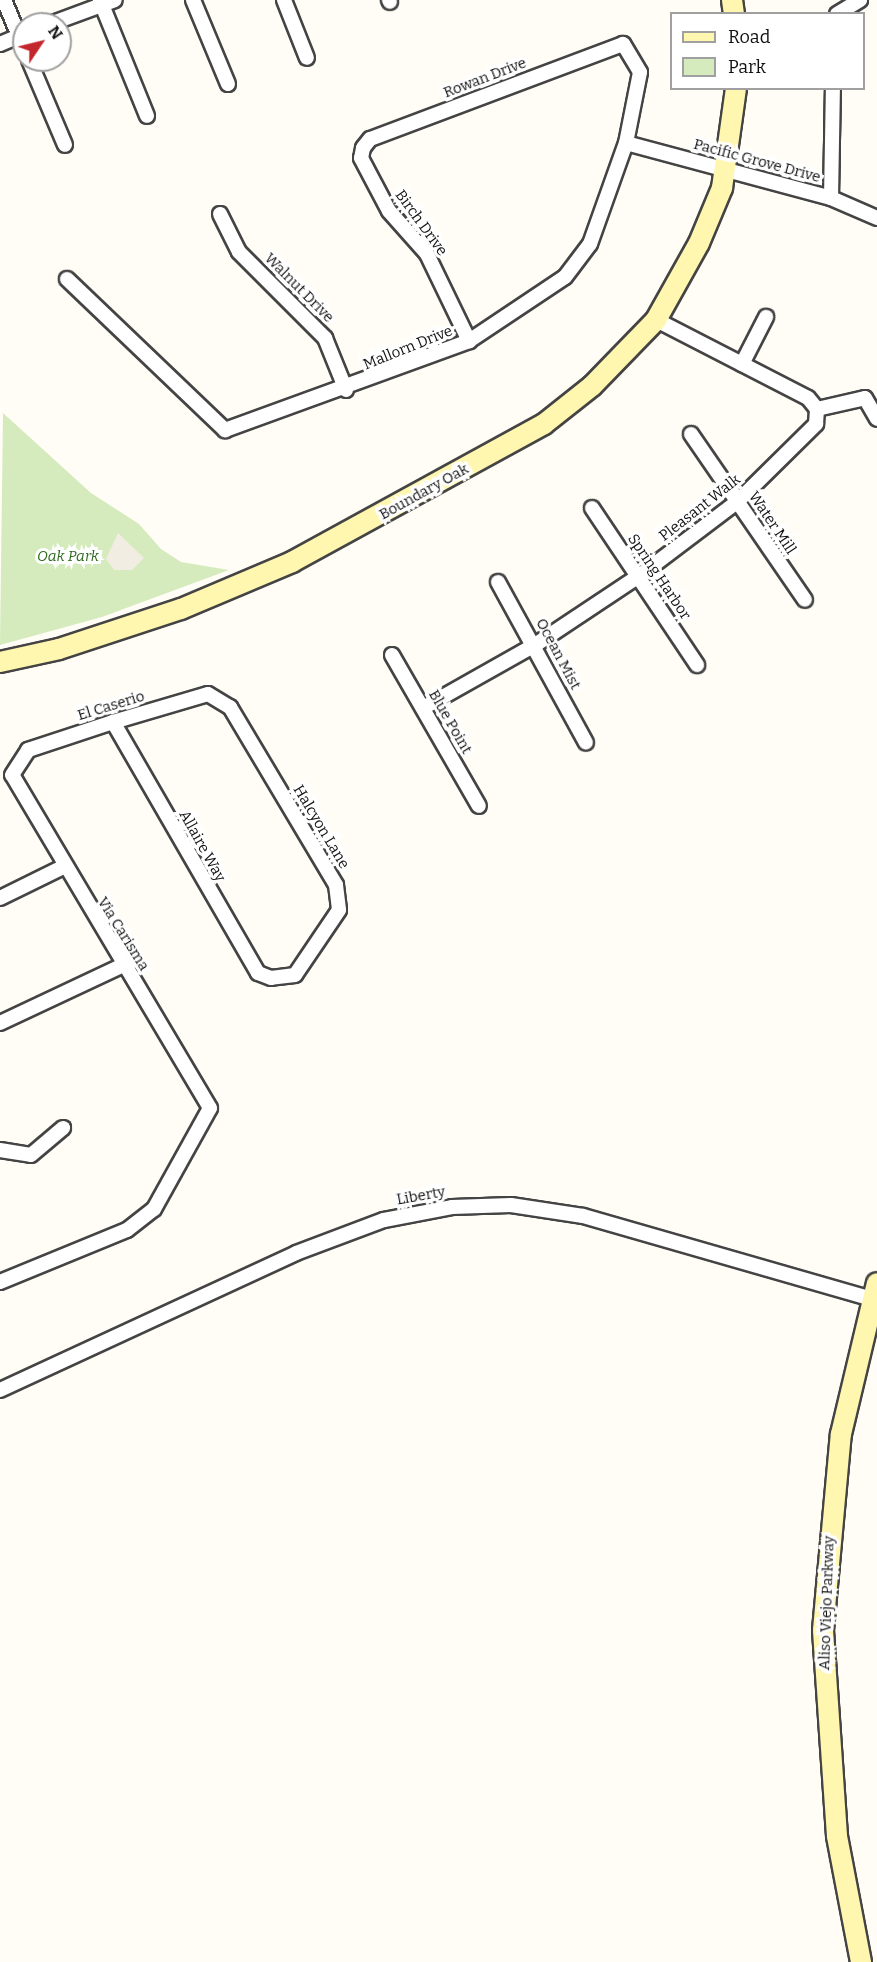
<!DOCTYPE html>
<style>
body{margin:0}
#map{position:relative;width:877px;height:1962px;overflow:hidden;background:#fffdf5;font-family:Bitter,serif}
div>[style]{position:absolute}
.green>*{inset:0;background:#d5ebbd}
.plaza>*{inset:0;background:#f1ede2}
.roads{filter:drop-shadow(2px 0 #444) drop-shadow(-2px 0 #444) drop-shadow(0 2px #444) drop-shadow(0 -2px #444)}
.street>*{height:14px;margin:-7px;padding:0 7px;transform-origin:7px;border-radius:7px;background:#fff}
.secondary>*{height:20px;margin:-10px;padding:0 10px;transform-origin:10px;border-radius:10px;background:#fff6b0}
span{translate:-50% -50%;white-space:nowrap;text-align:center;line-height:1.15;-webkit-text-stroke:6px #fff;paint-order:stroke}
.street-label{font-size:15px;color:#111}
.park-label{font-size:15px;color:#2f6b1f;font-style:italic}
.legend{position:absolute;left:670px;top:12px;width:195px;height:78px;box-sizing:border-box;background:#fff;border:2px solid #a0a0a0;margin:0;padding:8px 10px;list-style:none;font-size:18px;color:#111}
.legend li{display:flex;align-items:center;gap:12px;height:30px}
.legend b{width:30px;border:2px solid #a0a0a0}
.north{position:absolute;left:12px;top:12px;width:60px;height:60px;box-sizing:border-box;background:#fff;border:2px solid #a0a0a0;border-radius:50%;rotate:55deg;font-size:16px;font-weight:700;line-height:24px;text-align:center;color:#111}
.north::after{content:'';display:block;margin:auto;width:21px;height:27px;background:#c4262e;clip-path:polygon(50% 0,100% 100%,50% 72%,0 100%)}
</style>
<div id="map">
<div class="green">
<div style="clip-path:polygon(3px 413px,91px 493px,139px 524px,161px 549px,181px 562px,229px 570px,102px 617px,0 645px)"></div>
</div>
<div class="plaza">
<div style="clip-path:polygon(118px 533px,144px 558px,132px 570px,114px 570px,106px 559px)"></div>
</div>
<div class="roads">
<div class="street">
<div style="left:4px;top:0;width:52px;rotate:67.4deg"></div>
<div style="left:100px;top:0;width:125px;rotate:67.9deg"></div>
<div style="left:193px;top:0;width:91px;rotate:67.4deg"></div>
<div style="left:284px;top:0;width:62px;rotate:68.4deg"></div>
<div style="left:389px;top:0;width:2px;rotate:63deg"></div>
<div style="left:837px;top:14px;width:27px;rotate:-31deg"></div>
<div style="left:50px;top:24px;width:69px;rotate:-20.3deg"></div>
<div style="left:0;top:44px;width:26px;rotate:-23deg"></div>
<div style="left:29px;top:60px;width:92px;rotate:67deg"></div>
<div style="left:626px;top:143px;width:212px;rotate:15deg"></div>
<div style="left:831px;top:198px;width:50px;rotate:23.5deg"></div>
<div style="left:831px;top:198px;width:110px;rotate:-89deg"></div>
<div style="left:220px;top:214px;width:42px;rotate:63.4deg"></div>
<div style="left:239px;top:252px;width:122px;rotate:45deg"></div>
<div style="left:325px;top:338px;width:56px;rotate:68deg"></div>
<div style="left:67px;top:279px;width:219px;rotate:43.7deg"></div>
<div style="left:225px;top:430px;width:260px;rotate:-20deg"></div>
<div style="left:469px;top:341px;width:115px;rotate:-33.7deg"></div>
<div style="left:565px;top:277px;width:41px;rotate:-52.9deg"></div>
<div style="left:590px;top:244px;width:107px;rotate:-70.4deg"></div>
<div style="left:626px;top:143px;width:72px;rotate:-78.8deg"></div>
<div style="left:640px;top:72px;width:33px;rotate:-121deg"></div>
<div style="left:623px;top:44px;width:270px;rotate:159.4deg"></div>
<div style="left:370px;top:139px;width:11px;rotate:128deg"></div>
<div style="left:363px;top:148px;width:10px;rotate:101deg"></div>
<div style="left:361px;top:158px;width:60px;rotate:62.2deg"></div>
<div style="left:389px;top:211px;width:57px;rotate:48.5deg"></div>
<div style="left:427px;top:254px;width:97px;rotate:64.2deg"></div>
<div style="left:742px;top:364px;width:53px;rotate:-62.9deg"></div>
<div style="left:817px;top:409px;width:49px;rotate:-12.9deg"></div>
<div style="left:865px;top:398px;width:24px;rotate:60deg"></div>
<div style="left:691px;top:434px;width:201px;rotate:55.5deg"></div>
<div style="left:592px;top:508px;width:189px;rotate:56.2deg"></div>
<div style="left:498px;top:582px;width:183px;rotate:61.3deg"></div>
<div style="left:392px;top:655px;width:174px;rotate:60.1deg"></div>
<div style="left:423px;top:708px;width:129px;rotate:-29.4deg"></div>
<div style="left:535px;top:645px;width:125px;rotate:-33.6deg"></div>
<div style="left:639px;top:576px;width:124px;rotate:-37.1deg"></div>
<div style="left:738px;top:501px;width:110px;rotate:-44.6deg"></div>
<div style="left:816px;top:424px;width:15px;rotate:-86deg"></div>
<div style="left:817px;top:409px;width:14px;rotate:-129deg"></div>
<div style="left:808px;top:398px;width:171px;rotate:-152.8deg"></div>
<div style="left:0;top:898px;width:70px;rotate:-26.2deg"></div>
<div style="left:0;top:1023px;width:136px;rotate:-25.2deg"></div>
<div style="left:0;top:1150px;width:31px;rotate:9deg"></div>
<div style="left:31px;top:1155px;width:42px;rotate:-40.2deg"></div>
<div style="left:0;top:1282px;width:137px;rotate:-22.3deg"></div>
<div style="left:127px;top:1230px;width:34px;rotate:-38deg"></div>
<div style="left:154px;top:1209px;width:115px;rotate:-61deg"></div>
<div style="left:210px;top:1108px;width:387px;rotate:-120.7deg"></div>
<div style="left:12px;top:775px;width:30px;rotate:-57deg"></div>
<div style="left:28px;top:750px;width:89px;rotate:-18.2deg"></div>
<div style="left:113px;top:722px;width:99px;rotate:-16.4deg"></div>
<div style="left:208px;top:694px;width:26px;rotate:31deg"></div>
<div style="left:230px;top:707px;width:207px;rotate:59.2deg"></div>
<div style="left:336px;top:885px;width:25px;rotate:83deg"></div>
<div style="left:339px;top:910px;width:78px;rotate:124.1deg"></div>
<div style="left:295px;top:975px;width:24px;rotate:173deg"></div>
<div style="left:271px;top:978px;width:14px;rotate:-159deg"></div>
<div style="left:258px;top:973px;width:290px;rotate:-120deg"></div>
<div style="left:0;top:1390px;width:326px;rotate:-24.8deg"></div>
<div style="left:296px;top:1253px;width:94px;rotate:-20.6deg"></div>
<div style="left:384px;top:1220px;width:69px;rotate:-10.8deg"></div>
<div style="left:452px;top:1207px;width:59px;rotate:-1.9deg"></div>
<div style="left:511px;top:1205px;width:73px;rotate:8.7deg"></div>
<div style="left:583px;top:1216px;width:301px;rotate:16deg"></div>
</div>
<div class="secondary">
<div style="left:732px;top:0;width:14px;rotate:82deg"></div>
<div style="left:0;top:662px;width:60px;rotate:-12.4deg"></div>
<div style="left:59px;top:649px;width:128px;rotate:-18.2deg"></div>
<div style="left:181px;top:609px;width:121px;rotate:-22.9deg"></div>
<div style="left:292px;top:562px;width:287px;rotate:-28.7deg"></div>
<div style="left:544px;top:424px;width:61px;rotate:-38.4deg"></div>
<div style="left:592px;top:386px;width:92px;rotate:-45.9deg"></div>
<div style="left:656px;top:320px;width:88px;rotate:-60.8deg"></div>
<div style="left:699px;top:243px;width:60px;rotate:-67.3deg"></div>
<div style="left:722px;top:188px;width:101px;rotate:-82deg"></div>
<div style="left:861px;top:1962px;width:128px;rotate:-100.8deg"></div>
<div style="left:837px;top:1836px;width:206px;rotate:-93.9deg"></div>
<div style="left:823px;top:1630px;width:197px;rotate:-84.8deg"></div>
<div style="left:841px;top:1434px;width:155px;rotate:-76.6deg"></div>
</div>
</div>
<div class="street-label">
<span style="left:485px;top:78px;rotate:-21deg">Rowan Drive</span>
<span style="left:757px;top:161px;rotate:15deg">Pacific Grove Drive</span>
<span style="left:421px;top:223px;rotate:54deg">Birch Drive</span>
<span style="left:299px;top:288px;rotate:45deg">Walnut Drive</span>
<span style="left:408px;top:348px;rotate:-22deg">Mallorn Drive</span>
<span style="left:424px;top:492px;rotate:-29deg">Boundary Oak</span>
<span style="left:700px;top:508px;rotate:-38deg">Pleasant Walk</span>
<span style="left:772px;top:523px;rotate:56deg">Water Mill</span>
<span style="left:659px;top:577px;rotate:56deg">Spring Harbor</span>
<span style="left:558px;top:654px;rotate:62deg">Ocean Mist</span>
<span style="left:111px;top:706px;rotate:-17deg">El Caserio</span>
<span style="left:450px;top:722px;rotate:60deg">Blue Point</span>
<span style="left:321px;top:827px;rotate:59deg">Halcyon Lane</span>
<span style="left:202px;top:846px;rotate:61deg">Allaire Way</span>
<span style="left:123px;top:934px;rotate:58deg">Via Carisma</span>
<span style="left:421px;top:1196px;rotate:-10deg">Liberty</span>
<span style="left:827px;top:1603px;rotate:-88deg">Aliso Viejo Parkway</span>
</div>
<div class="park-label">
<span style="left:68px;top:557px">Oak Park</span>
</div>
<ul class="legend">
<li><b style="height:8px;background:#fff6b0"></b>Road</li>
<li><b style="height:16px;background:#d5ebbd"></b>Park</li>
</ul>
<div class="north">N</div>
</div>
